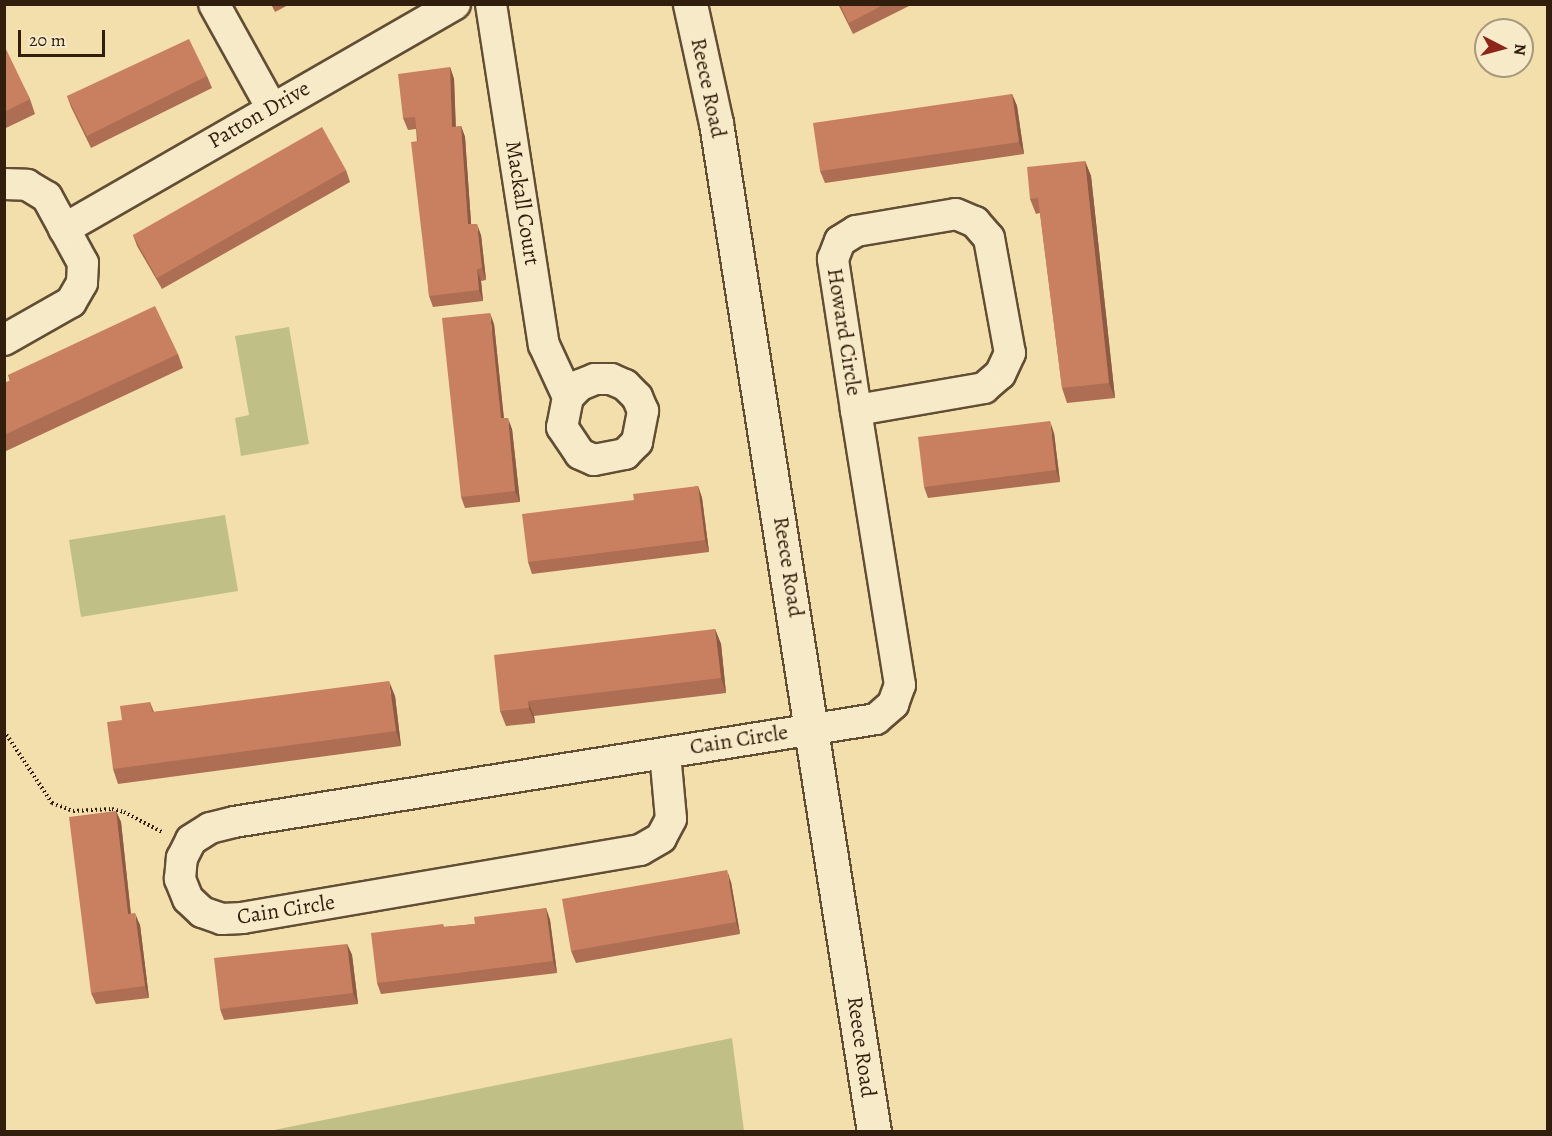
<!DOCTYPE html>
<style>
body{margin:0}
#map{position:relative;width:1552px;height:1136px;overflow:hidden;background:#f3dfac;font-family:Alegreya,serif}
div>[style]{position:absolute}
.green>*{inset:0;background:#c0c086}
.path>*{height:4px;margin-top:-2px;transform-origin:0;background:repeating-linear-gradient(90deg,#311e0c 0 1.5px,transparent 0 4.5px)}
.roads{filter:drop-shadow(2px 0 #624e34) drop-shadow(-2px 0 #624e34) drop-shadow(0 2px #624e34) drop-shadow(0 -2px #624e34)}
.minor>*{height:30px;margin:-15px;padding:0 15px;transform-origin:15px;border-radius:15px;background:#f7eac9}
.secondary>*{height:33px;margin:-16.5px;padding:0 16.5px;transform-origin:16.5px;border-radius:16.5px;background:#f7eac9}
.wall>*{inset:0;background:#ad6e53}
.shaded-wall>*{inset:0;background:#8d5a43}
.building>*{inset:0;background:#c98060}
span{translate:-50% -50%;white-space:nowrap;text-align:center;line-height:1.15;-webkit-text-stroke:4.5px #f7eac9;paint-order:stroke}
.street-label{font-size:22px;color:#311e0c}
.frame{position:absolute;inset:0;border:6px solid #311e0c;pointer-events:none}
.north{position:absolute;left:1474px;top:18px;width:60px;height:60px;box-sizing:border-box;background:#f7eac9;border:2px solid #a8987d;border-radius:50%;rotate:96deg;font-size:16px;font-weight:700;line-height:24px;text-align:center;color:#311e0c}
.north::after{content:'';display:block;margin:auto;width:21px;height:27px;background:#8f2418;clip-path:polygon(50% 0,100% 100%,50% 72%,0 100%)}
.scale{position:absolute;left:18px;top:30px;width:87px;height:27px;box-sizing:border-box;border:3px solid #311e0c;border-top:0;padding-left:8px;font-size:18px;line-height:21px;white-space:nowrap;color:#311e0c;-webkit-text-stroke:4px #f7eac9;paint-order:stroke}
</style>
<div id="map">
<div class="green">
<div style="clip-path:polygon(289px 327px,309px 444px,241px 456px,235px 418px,249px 415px,235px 336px)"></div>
<div style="clip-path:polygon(225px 515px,238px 591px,81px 617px,69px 540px)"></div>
<div style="clip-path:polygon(732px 1038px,744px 1131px,269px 1131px)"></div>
</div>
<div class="path">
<div style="left:4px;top:731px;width:87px;rotate:56.3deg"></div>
<div style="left:52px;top:803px;width:22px;rotate:21deg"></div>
<div style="left:73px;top:811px;width:39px;rotate:-3deg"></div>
<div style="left:112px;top:809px;width:12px;rotate:14deg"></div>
<div style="left:124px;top:812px;width:43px;rotate:27.8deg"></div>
</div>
<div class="roads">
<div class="minor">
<div style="left:214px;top:4px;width:118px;rotate:61deg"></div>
<div style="left:491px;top:4px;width:345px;rotate:81.2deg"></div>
<div style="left:544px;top:345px;width:57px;rotate:65.2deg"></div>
<div style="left:568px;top:397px;width:31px;rotate:101deg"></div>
<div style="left:562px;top:427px;width:32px;rotate:56deg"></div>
<div style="left:580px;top:454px;width:15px;rotate:23deg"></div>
<div style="left:594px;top:460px;width:32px;rotate:-11deg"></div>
<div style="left:625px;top:454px;width:17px;rotate:-45deg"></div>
<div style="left:637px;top:442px;width:32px;rotate:-79deg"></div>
<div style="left:643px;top:411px;width:15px;rotate:-113deg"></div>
<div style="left:637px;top:397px;width:17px;rotate:-135deg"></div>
<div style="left:625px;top:385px;width:15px;rotate:-157deg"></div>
<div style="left:611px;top:379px;width:16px;rotate:180deg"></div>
<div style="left:595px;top:379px;width:16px;rotate:158deg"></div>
<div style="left:580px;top:385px;width:17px;rotate:135deg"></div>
<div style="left:4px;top:184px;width:23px;rotate:2deg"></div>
<div style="left:27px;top:185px;width:23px;rotate:31deg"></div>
<div style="left:47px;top:197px;width:75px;rotate:61.4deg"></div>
<div style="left:83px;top:263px;width:20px;rotate:93deg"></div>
<div style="left:82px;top:283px;width:22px;rotate:120deg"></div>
<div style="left:71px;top:302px;width:77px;rotate:150.4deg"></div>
<div style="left:64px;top:229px;width:451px;rotate:-29.9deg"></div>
<div style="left:665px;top:753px;width:66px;rotate:84.8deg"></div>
<div style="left:671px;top:819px;width:21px;rotate:118deg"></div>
<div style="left:661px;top:838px;width:24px;rotate:150deg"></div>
<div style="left:640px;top:850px;width:403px;rotate:170.3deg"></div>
<div style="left:243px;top:918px;width:21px;rotate:177deg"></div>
<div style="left:222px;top:919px;width:21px;rotate:-161deg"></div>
<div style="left:202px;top:912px;width:19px;rotate:-137deg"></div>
<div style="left:188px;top:899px;width:22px;rotate:-112deg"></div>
<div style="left:180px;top:879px;width:21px;rotate:-85deg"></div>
<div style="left:182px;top:858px;width:20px;rotate:-63deg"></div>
<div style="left:191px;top:840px;width:22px;rotate:-32deg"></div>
<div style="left:210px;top:828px;width:25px;rotate:-14deg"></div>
<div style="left:234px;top:822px;width:650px;rotate:-9.11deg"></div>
<div style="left:876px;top:719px;width:23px;rotate:-41deg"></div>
<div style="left:893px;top:704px;width:20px;rotate:-70deg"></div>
<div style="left:900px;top:685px;width:278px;rotate:-99.1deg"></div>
<div style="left:856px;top:410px;width:153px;rotate:-98.7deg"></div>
<div style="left:833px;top:259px;width:19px;rotate:-69deg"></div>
<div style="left:840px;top:241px;width:19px;rotate:-32deg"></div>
<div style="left:856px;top:231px;width:101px;rotate:-9.6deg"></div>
<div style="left:956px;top:214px;width:21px;rotate:23deg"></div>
<div style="left:975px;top:222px;width:21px;rotate:49deg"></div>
<div style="left:989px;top:238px;width:117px;rotate:79.7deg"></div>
<div style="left:1010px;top:353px;width:23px;rotate:115deg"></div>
<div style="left:1000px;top:374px;width:21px;rotate:139deg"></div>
<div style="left:984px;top:388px;width:130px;rotate:170.2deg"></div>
</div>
<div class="secondary">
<div style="left:690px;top:4px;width:122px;rotate:77.7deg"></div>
<div style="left:716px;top:123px;width:1021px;rotate:81.1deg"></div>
</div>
</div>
<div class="wall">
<div style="clip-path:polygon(271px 4px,290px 4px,275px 12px)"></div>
<div style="clip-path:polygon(838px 4px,913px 4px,853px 34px)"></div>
<div style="clip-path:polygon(4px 49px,30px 99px,35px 114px,4px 129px)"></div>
<div style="clip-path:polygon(450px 67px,454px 79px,456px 127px,461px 126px,465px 137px,471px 224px,481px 235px,486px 280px,481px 281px,483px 301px,433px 307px,429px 296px,416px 129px,408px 130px,403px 118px)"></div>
<div style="clip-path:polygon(207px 76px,212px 88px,91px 148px,71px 107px,67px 96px)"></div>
<div style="clip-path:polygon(1012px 94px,1017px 106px,1024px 154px,825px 183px,820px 171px)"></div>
<div style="clip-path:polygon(1085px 161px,1091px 176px,1115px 398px,1067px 403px,1062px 388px,1040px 213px,1036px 214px,1030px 199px)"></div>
<div style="clip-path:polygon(346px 170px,350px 182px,162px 289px,137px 246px,133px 235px)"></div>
<div style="clip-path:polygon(494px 324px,504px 418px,512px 429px,520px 502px,465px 508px,461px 497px)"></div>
<div style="clip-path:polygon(178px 354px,183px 368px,4px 452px,4px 383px,10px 381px,8px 375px)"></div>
<div style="clip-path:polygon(1054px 433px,1060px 482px,928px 498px,924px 487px)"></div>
<div style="clip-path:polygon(698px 486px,702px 498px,709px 552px,532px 574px,528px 562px,634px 500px)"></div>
<div style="clip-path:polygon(715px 629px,721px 644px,726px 693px,534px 716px,535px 723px,506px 726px,500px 711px)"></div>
<div style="clip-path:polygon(395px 696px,401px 746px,118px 784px,113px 769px,122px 720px,150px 702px,154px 712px)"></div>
<div style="clip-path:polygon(116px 811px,121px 822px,131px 914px,140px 925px,149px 998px,96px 1004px,91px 993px)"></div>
<div style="clip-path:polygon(731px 882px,740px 934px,576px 963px,571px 951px)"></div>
<div style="clip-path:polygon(546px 908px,550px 920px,557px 973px,381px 994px,377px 983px,443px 924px,444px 927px,475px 924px)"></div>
<div style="clip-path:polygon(347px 944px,352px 955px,358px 1004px,224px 1020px,220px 1009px)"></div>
</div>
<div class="shaded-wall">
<div style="clip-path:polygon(450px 67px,454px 79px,456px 139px,452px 127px)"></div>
<div style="clip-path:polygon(1012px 94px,1017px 106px,1024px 154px,1019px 142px)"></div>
<div style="clip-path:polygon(461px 126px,465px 137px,472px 236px,468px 224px)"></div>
<div style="clip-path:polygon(1085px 161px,1091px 176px,1115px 398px,1109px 383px)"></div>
<div style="clip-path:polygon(477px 224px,481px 235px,486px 280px,482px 268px)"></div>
<div style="clip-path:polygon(477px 269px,481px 281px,483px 301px,479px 290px)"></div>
<div style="clip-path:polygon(490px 313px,494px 324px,505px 430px,501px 418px)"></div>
<div style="clip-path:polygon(508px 418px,512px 429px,520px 502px,515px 491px)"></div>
<div style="clip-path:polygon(1050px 421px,1054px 433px,1060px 482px,1056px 470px)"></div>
<div style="clip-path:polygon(698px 486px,702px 498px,709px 552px,705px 540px)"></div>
<div style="clip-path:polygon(715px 629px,721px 644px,726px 693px,721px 678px)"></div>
<div style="clip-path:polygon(389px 681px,395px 696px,401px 746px,396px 731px)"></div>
<div style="clip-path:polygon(528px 701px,534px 716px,535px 723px,529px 708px)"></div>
<div style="clip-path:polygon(116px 811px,121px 822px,132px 926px,128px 914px)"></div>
<div style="clip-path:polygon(727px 870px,731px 882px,740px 934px,736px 922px)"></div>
<div style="clip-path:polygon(546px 908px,550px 920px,557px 973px,553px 961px)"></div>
<div style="clip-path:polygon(135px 913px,140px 925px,149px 998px,145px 986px)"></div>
<div style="clip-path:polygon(347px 944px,352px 955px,358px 1004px,353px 993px)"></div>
</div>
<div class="building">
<div style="clip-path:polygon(840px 4px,885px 4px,849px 23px)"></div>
<div style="clip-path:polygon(189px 39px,207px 76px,87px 136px,67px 96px)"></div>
<div style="clip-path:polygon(4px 49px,6px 49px,30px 99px,4px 112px)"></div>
<div style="clip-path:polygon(450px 67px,452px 127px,461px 126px,468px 224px,477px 224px,482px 268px,477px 269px,479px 290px,429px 296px,411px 142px,418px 141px,415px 117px,403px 118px,398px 74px)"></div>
<div style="clip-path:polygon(1012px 94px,1019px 142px,820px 171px,813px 123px)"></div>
<div style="clip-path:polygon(322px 127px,346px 170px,157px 278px,133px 235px)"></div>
<div style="clip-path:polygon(1085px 161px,1109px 383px,1062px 388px,1038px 198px,1030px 199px,1027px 167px)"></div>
<div style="clip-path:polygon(155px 306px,178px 354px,4px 435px,4px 383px,11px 380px,8px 375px)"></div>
<div style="clip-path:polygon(490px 313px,501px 418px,508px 418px,515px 491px,461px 497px,442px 318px)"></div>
<div style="clip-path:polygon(1050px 421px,1056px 470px,924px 487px,918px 437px)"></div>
<div style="clip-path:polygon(698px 486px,705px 540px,528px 562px,522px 514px,634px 500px,633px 494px)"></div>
<div style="clip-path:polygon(715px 629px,721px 678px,528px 701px,529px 708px,500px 711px,494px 655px)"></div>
<div style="clip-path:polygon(389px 681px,396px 731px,113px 769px,107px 722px,122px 720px,120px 706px,150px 702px,152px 712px)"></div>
<div style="clip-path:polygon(116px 811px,128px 914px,135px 913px,145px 986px,91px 993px,69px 817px)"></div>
<div style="clip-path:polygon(727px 870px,736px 922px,571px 951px,562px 899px)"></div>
<div style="clip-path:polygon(546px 908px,553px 961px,377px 983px,371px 933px,443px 924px,443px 927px,475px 924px,474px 917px)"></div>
<div style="clip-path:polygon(347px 944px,353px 993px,220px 1009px,214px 958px)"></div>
</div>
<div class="street-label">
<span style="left:708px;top:88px;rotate:78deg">Reece Road</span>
<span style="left:259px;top:115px;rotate:-30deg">Patton Drive</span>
<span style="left:522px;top:203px;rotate:81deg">Mackall Court</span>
<span style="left:844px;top:332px;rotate:81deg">Howard Circle</span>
<span style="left:788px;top:567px;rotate:81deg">Reece Road</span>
<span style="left:739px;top:740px;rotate:-9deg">Cain Circle</span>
<span style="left:286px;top:910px;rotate:-9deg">Cain Circle</span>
<span style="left:861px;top:1047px;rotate:82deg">Reece Road</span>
</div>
<div class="frame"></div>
<div class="north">N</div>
<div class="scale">20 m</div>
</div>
